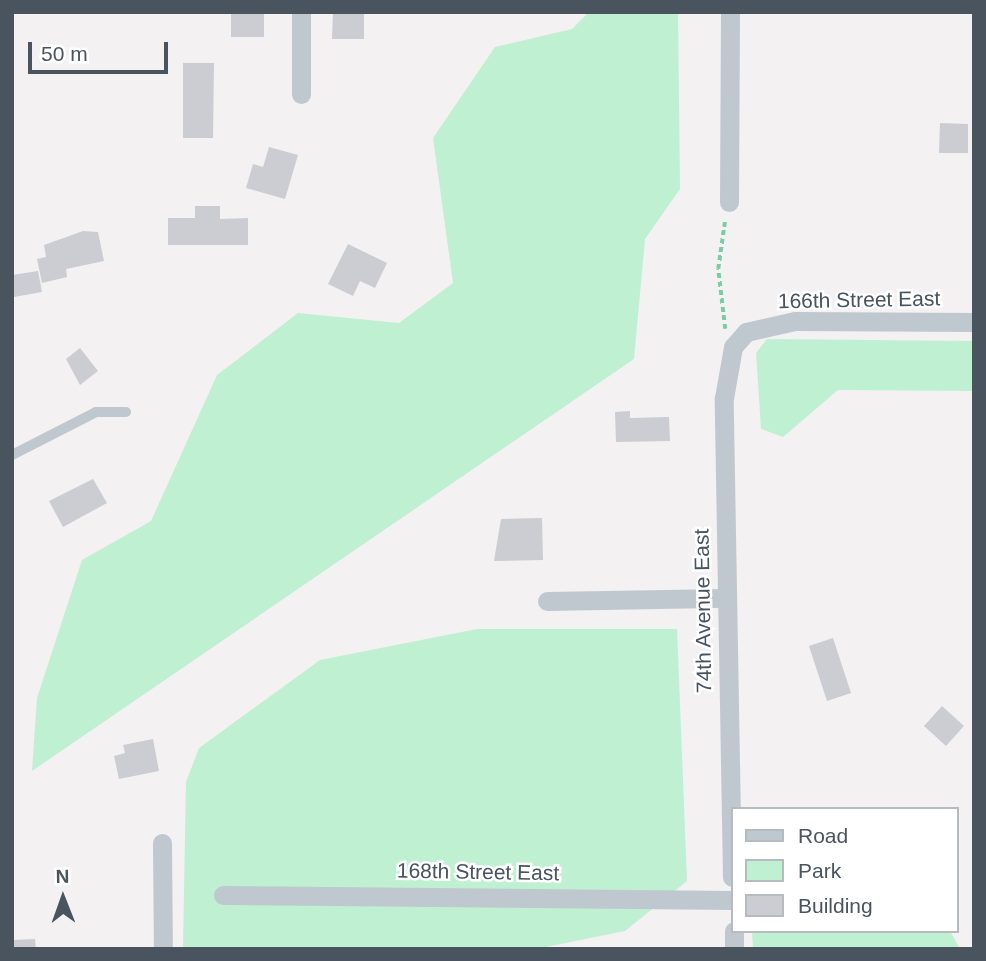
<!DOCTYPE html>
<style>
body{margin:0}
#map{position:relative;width:986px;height:961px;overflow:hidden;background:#f3f1f1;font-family:Helvetica,sans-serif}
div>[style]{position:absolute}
.green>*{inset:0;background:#c0f0d2}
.building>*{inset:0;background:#cbcdd3}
.path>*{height:3.5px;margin-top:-1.75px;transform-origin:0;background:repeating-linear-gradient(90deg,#78cea3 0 5px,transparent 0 8.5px)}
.lane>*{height:10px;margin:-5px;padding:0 5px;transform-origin:5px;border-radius:5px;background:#bfc8cf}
.street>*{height:19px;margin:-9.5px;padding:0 9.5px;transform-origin:9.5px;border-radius:9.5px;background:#bfc8cf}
span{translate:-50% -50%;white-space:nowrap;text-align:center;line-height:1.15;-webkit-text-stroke:5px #fff;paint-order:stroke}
.street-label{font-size:21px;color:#49545e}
.frame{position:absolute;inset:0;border:14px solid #49545e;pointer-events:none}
.legend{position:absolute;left:731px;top:807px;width:228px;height:126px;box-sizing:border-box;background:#fff;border:2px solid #b6bbbf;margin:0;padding:9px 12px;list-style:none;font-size:21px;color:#49545e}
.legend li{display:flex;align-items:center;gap:14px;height:35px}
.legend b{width:35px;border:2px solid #b6bbbf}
.north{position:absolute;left:28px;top:863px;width:70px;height:70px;-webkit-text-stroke:5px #fff;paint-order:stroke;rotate:359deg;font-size:19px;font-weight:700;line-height:28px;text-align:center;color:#49545e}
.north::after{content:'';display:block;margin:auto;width:24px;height:32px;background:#49545e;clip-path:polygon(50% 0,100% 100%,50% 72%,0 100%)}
.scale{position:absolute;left:28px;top:42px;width:140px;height:32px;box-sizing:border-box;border:4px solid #49545e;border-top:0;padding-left:9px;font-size:21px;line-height:24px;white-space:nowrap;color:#49545e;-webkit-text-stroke:5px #fff;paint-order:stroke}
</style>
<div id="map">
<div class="green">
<div style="clip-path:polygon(589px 12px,678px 12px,680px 189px,645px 239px,634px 359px,32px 771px,37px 698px,82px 560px,151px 521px,217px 375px,298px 313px,399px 323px,453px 283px,433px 138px,495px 47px,572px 29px)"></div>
<div style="clip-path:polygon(767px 339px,974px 341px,974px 391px,838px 390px,783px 437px,761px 429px,756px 353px)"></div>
<div style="clip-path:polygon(477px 629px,677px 629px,687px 881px,625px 931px,536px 949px,183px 949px,186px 782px,199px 748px,320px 660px)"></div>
<div style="clip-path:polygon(752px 931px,950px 931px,960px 949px,753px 949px)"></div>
</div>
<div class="building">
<div style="clip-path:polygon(231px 12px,264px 12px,264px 37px,231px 37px)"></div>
<div style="clip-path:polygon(333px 12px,364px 12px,364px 39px,332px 39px)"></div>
<div style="clip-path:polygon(183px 63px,214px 63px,213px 138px,183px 138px)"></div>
<div style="clip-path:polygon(940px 123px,968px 124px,968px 153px,939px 153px)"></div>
<div style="clip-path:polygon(269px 147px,298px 155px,285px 199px,246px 188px,253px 164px,263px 167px)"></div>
<div style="clip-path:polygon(195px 206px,220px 206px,220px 219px,248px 218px,248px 245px,168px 245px,168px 218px,195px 218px)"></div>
<div style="clip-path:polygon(83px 231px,98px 232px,104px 261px,66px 269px,67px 277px,42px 283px,37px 259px,46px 257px,44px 245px)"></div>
<div style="clip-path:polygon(348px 244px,387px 263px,375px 288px,360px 281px,353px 296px,328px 284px)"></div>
<div style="clip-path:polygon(38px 271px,42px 292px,14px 297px,12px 275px)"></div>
<div style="clip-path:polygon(80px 348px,98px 371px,80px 385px,66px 359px)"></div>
<div style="clip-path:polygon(630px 411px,630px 418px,669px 417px,670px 441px,616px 442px,615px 412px)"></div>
<div style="clip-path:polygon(93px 479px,107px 503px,63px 527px,49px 501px)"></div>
<div style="clip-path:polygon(542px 518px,543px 560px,494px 561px,501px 519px)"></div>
<div style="clip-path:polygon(833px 638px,851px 693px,827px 701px,809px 646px)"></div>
<div style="clip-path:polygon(942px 706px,964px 726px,946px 746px,924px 726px)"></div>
<div style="clip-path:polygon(153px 739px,159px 771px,119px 779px,114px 756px,125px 753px,123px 745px)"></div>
<div style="clip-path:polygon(35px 939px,36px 949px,14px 949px,13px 940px)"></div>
</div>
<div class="path">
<div style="left:725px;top:329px;width:60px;rotate:-96.7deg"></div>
<div style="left:718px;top:269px;width:49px;rotate:-81.9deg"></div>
</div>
<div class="lane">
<div style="left:12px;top:455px;width:94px;rotate:-27.1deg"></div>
<div style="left:96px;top:412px;width:30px"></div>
</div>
<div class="street">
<div style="left:301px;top:12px;width:82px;rotate:90deg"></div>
<div style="left:729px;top:202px;width:190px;rotate:-89.7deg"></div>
<div style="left:547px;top:601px;width:179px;rotate:-1deg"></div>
<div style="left:162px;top:843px;width:106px;rotate:89.5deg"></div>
<div style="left:732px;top:877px;width:479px;rotate:-91deg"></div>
<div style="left:724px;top:398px;width:52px;rotate:-80deg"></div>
<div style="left:733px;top:347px;width:20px;rotate:-49deg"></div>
<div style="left:746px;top:332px;width:50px;rotate:-12.7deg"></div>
<div style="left:795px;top:321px;width:179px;rotate:0.3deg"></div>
<div style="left:223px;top:895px;width:509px;rotate:0.56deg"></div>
<div style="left:734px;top:931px;width:18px;rotate:90deg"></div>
</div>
<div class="street-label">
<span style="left:859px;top:300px;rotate:-1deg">166th Street East</span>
<span style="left:703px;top:611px;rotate:-91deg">74th Avenue East</span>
<span style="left:478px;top:872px;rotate:1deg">168th Street East</span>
</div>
<div class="frame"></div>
<ul class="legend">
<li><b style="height:9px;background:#bfc8cf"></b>Road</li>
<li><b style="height:19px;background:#c0f0d2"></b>Park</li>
<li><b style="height:19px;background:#cbcdd3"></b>Building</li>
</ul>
<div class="north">N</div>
<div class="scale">50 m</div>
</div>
